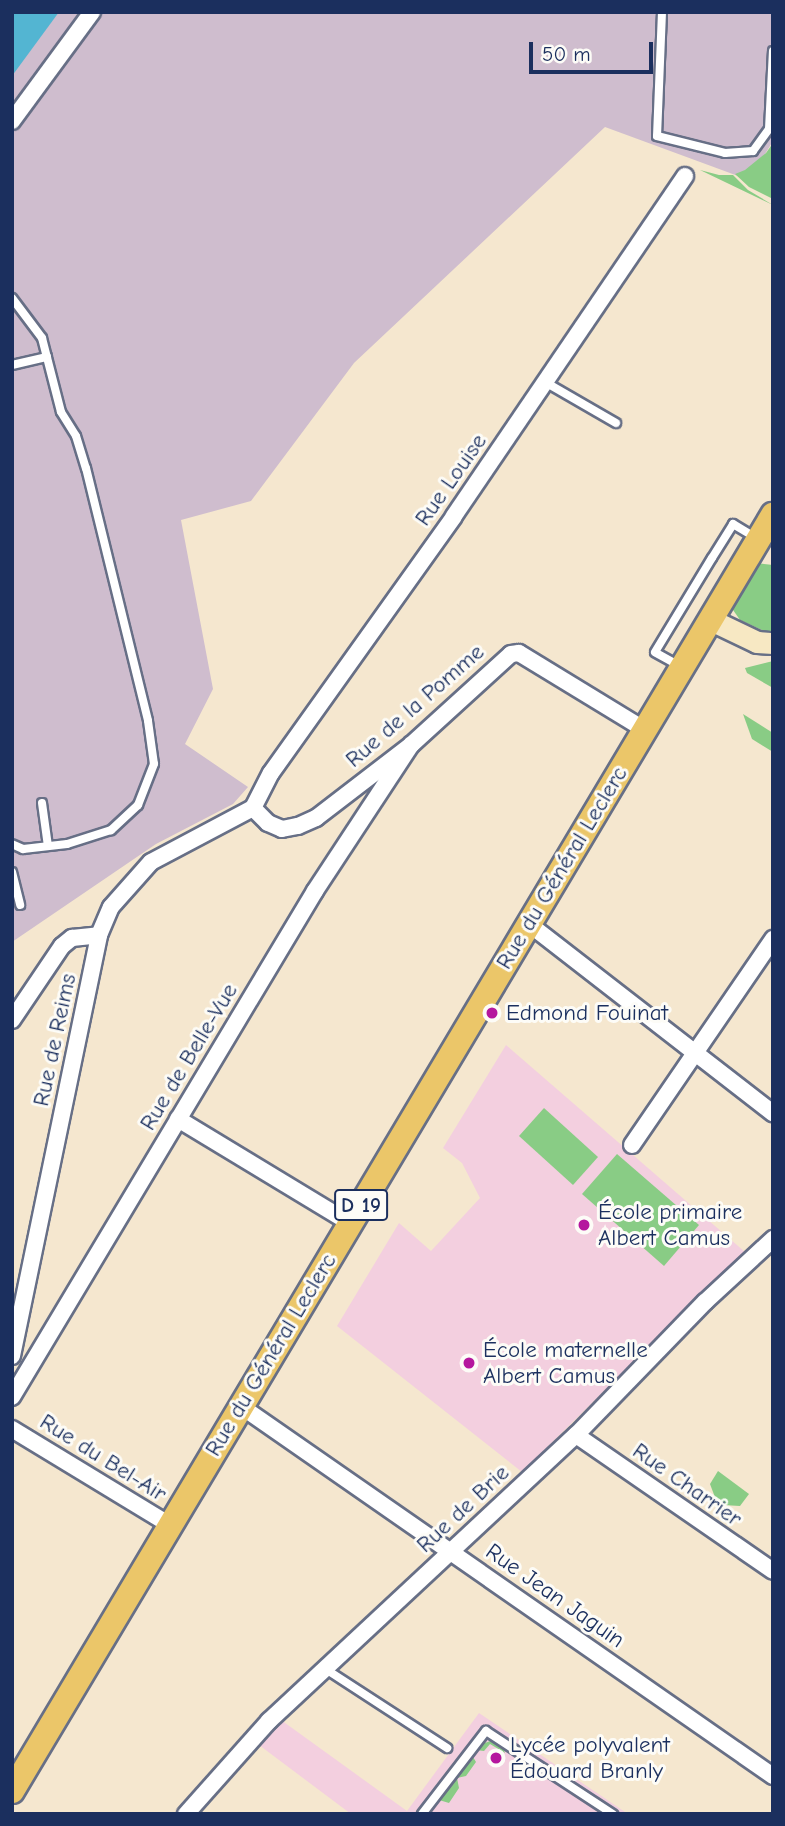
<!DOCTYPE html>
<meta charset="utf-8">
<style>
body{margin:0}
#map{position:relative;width:785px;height:1826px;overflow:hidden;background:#f5e7cf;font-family:"Comic Neue",sans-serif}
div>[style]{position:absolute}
.built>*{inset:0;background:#f3cfdf}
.industrial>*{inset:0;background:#cfbdce}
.green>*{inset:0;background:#89cc85}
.water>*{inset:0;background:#53b5d2}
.roads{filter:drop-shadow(2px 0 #676f86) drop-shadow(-2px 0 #676f86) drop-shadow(0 2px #676f86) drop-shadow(0 -2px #676f86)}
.lane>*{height:8px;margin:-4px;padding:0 4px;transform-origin:4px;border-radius:4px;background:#fff}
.street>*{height:16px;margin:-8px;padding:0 8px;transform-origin:8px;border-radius:8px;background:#fff}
.secondary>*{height:21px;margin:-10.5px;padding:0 10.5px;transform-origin:10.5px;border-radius:10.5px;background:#f7e8c3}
.primary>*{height:24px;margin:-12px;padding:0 12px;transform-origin:12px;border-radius:12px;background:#ebc669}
.dots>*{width:19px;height:19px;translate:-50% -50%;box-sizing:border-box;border:4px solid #fdfcf7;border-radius:50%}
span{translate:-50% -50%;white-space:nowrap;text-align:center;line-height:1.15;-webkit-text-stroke:6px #fdfcf7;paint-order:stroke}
.shield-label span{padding:2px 5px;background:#fdfcf7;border:2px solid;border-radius:5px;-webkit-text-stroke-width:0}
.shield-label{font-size:21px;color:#1b2f5e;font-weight:700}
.street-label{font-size:23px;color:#1b2f5e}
.poi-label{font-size:23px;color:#1b2f5e}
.left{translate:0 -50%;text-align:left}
.frame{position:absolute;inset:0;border:14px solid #1b2f5e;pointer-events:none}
.scale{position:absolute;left:529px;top:42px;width:124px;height:32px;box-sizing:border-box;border:4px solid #1b2f5e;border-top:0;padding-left:9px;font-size:21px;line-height:24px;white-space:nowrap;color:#1b2f5e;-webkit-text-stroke:5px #fdfcf7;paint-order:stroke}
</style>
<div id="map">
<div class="built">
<div style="clip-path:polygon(506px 1045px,745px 1252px,522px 1472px,337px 1326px,399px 1223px,431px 1251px,480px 1198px,462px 1163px,443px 1148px)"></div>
<div style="clip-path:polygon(479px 1713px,628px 1814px,351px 1814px,259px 1745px,281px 1720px,407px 1811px)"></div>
</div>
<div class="industrial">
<div style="clip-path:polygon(12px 12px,773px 12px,773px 141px,749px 180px,605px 127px,354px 363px,251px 501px,181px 520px,213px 689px,185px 744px,248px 787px,233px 804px,156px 844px,12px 942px)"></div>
</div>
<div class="green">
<div style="clip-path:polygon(773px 143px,773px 199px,749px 187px,735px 174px,745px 170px,766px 153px)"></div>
<div style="clip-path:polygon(700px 170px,719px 175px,733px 175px,748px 190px,773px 205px)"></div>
<div style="clip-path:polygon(757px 563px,773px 565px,773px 635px,740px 620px,731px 607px)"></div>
<div style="clip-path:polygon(773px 661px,773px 688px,747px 673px,745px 668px)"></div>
<div style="clip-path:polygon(743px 714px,773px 733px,773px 752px,752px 739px)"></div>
<div style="clip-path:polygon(544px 1108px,598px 1157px,573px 1185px,519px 1136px)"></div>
<div style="clip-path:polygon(617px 1154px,699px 1225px,664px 1266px,582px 1194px)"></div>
<div style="clip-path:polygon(718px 1471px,749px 1494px,740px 1506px,723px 1505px,716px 1500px,710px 1484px)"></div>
<div style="clip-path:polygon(490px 1741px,503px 1747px,505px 1753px,490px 1744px,484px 1751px,476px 1750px,473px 1757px,476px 1762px,466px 1776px,457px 1778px,459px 1788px,449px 1803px,439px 1800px,475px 1747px)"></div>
</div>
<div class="water">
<div style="clip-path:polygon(12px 12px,59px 12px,12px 76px)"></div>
</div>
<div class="roads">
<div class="lane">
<div style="left:662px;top:12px;width:124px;rotate:92.3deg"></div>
<div style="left:657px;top:136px;width:70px;rotate:14deg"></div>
<div style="left:725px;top:153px;width:28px;rotate:-4deg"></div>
<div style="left:753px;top:151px;width:27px;rotate:-54deg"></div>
<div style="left:769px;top:129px;width:78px;rotate:-87.1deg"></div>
<div style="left:12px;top:298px;width:50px;rotate:53.1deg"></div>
<div style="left:42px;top:338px;width:76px;rotate:75.6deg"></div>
<div style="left:61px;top:412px;width:28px;rotate:58deg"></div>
<div style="left:76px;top:436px;width:34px;rotate:73deg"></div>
<div style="left:86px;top:468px;width:260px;rotate:76.2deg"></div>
<div style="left:148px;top:721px;width:43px;rotate:82.1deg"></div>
<div style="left:154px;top:764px;width:44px;rotate:111.3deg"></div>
<div style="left:138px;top:805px;width:37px;rotate:137deg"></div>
<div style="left:111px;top:830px;width:46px;rotate:162.3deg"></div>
<div style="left:67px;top:844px;width:44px;rotate:173.5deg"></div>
<div style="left:23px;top:849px;width:12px;rotate:-156deg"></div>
<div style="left:12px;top:365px;width:36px;rotate:-13deg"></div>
<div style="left:545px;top:382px;width:82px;rotate:30deg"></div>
<div style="left:678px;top:665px;width:26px;rotate:-151deg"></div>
<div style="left:655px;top:652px;width:110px;rotate:-58.8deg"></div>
<div style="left:712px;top:558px;width:40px;rotate:-58deg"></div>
<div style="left:733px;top:524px;width:27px;rotate:31deg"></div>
<div style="left:42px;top:803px;width:43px;rotate:82.1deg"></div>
<div style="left:12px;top:872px;width:34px;rotate:76deg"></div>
<div style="left:324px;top:1668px;width:147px;rotate:33deg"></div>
<div style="left:422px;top:1814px;width:105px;rotate:-52.4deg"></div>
<div style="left:486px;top:1731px;width:152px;rotate:33.2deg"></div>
</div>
<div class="street">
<div style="left:12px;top:121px;width:135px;rotate:-53.7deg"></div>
<div style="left:253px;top:808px;width:39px;rotate:-63deg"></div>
<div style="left:271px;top:773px;width:315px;rotate:-54.5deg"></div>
<div style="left:454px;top:516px;width:411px;rotate:-55.8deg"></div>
<div style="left:253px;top:808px;width:21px;rotate:45deg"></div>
<div style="left:268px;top:823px;width:15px;rotate:23deg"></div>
<div style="left:282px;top:829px;width:16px;rotate:-11deg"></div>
<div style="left:298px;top:826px;width:20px;rotate:-24deg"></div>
<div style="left:316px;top:818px;width:120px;rotate:-37.5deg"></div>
<div style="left:411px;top:745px;width:135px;rotate:-42.3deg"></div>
<div style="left:511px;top:654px;width:8px;rotate:-7deg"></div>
<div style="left:519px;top:653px;width:148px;rotate:31.4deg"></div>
<div style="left:529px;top:924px;width:309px;rotate:37.8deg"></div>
<div style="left:12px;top:1020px;width:89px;rotate:-56deg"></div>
<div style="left:62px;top:946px;width:13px;rotate:-39deg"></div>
<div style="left:72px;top:938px;width:27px;rotate:-6deg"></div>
<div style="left:178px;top:1119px;width:201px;rotate:31.2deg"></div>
<div style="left:632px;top:1145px;width:250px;rotate:-55.6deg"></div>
<div style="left:12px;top:1356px;width:430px;rotate:-78.3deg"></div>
<div style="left:99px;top:935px;width:30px;rotate:-67deg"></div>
<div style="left:111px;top:907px;width:60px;rotate:-48.4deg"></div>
<div style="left:151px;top:862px;width:115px;rotate:-27.9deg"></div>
<div style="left:12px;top:1397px;width:590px;rotate:-59.09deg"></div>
<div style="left:315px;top:891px;width:175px;rotate:-56.7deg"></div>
<div style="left:242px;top:1407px;width:647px;rotate:34.8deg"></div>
<div style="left:12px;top:1429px;width:185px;rotate:31.3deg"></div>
<div style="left:576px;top:1435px;width:239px;rotate:34.6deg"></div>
<div style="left:186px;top:1814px;width:125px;rotate:-48.3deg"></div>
<div style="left:269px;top:1721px;width:420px;rotate:-43deg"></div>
<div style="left:576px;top:1435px;width:185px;rotate:-45.9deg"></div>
<div style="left:705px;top:1302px;width:93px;rotate:-42.8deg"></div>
</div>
<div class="secondary">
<div style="left:711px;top:620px;width:51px;rotate:25.6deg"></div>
<div style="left:757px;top:642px;width:16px;rotate:4deg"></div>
</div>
<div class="primary">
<div style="left:12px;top:1791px;width:1486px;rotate:-59.19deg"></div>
</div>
</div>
<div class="dots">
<div style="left:492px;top:1013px;background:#b5179e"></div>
<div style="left:584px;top:1225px;background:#b5179e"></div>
<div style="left:469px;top:1363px;background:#b5179e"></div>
<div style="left:496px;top:1758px;background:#b5179e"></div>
</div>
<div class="shield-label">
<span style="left:361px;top:1205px">D 19</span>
</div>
<div class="street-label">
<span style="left:451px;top:480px;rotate:-55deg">Rue Louise</span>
<span style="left:415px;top:706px;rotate:-41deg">Rue de la Pomme</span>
<span style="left:562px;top:868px;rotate:-59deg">Rue du Général Leclerc</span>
<span style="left:55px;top:1040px;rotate:-78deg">Rue de Reims</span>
<span style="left:189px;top:1057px;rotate:-59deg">Rue de Belle-Vue</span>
<span style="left:271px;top:1355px;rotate:-59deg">Rue du Général Leclerc</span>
<span style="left:103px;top:1458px;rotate:32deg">Rue du Bel-Air</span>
<span style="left:687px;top:1485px;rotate:35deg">Rue Charrier</span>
<span style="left:463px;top:1509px;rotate:-43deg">Rue de Brie</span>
<span style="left:555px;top:1596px;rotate:35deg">Rue Jean Jaguin</span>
</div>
<div class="poi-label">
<span class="left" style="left:506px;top:1013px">Edmond Fouinat</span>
<span class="left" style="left:598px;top:1225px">École primaire<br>Albert Camus</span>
<span class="left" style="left:483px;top:1363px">École maternelle<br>Albert Camus</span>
<span class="left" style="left:510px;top:1758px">Lycée polyvalent<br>Édouard Branly</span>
</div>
<div class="frame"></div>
<div class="scale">50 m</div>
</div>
